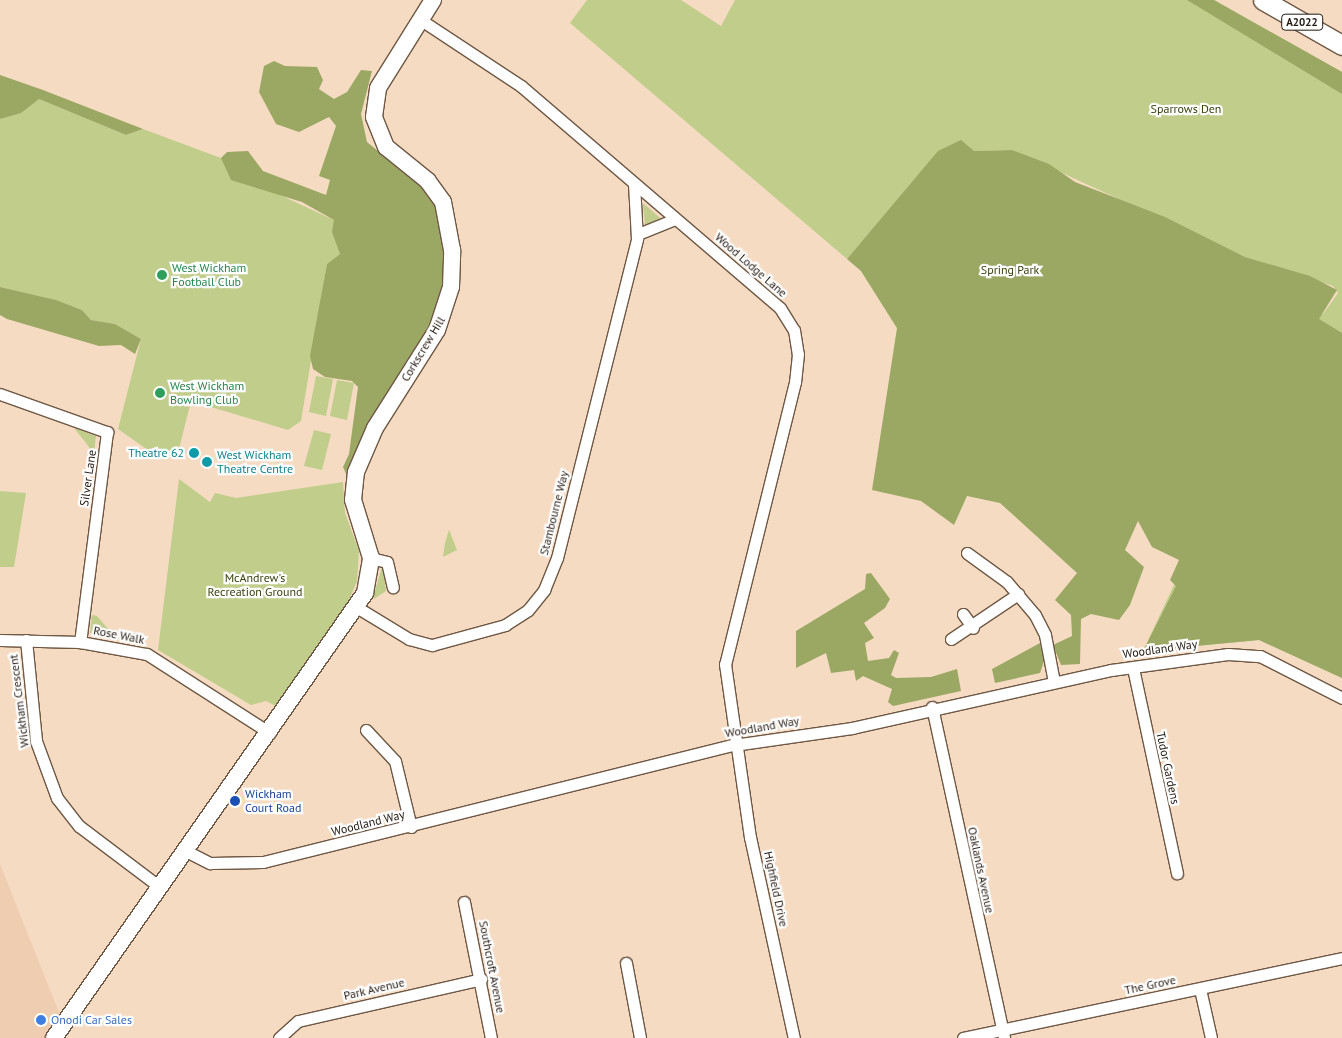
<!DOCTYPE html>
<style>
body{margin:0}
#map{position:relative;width:1342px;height:1038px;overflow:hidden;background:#f6dbc3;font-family:"PT Sans",sans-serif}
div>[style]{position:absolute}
.built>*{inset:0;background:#eecdb1}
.green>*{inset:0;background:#c0cd8b}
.forest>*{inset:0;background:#9ba864}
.roads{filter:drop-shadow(1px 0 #6e5743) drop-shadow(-1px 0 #6e5743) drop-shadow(0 1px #6e5743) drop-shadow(0 -1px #6e5743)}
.street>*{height:11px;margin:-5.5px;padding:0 5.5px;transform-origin:5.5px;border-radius:5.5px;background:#fff}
.secondary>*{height:16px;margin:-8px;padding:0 8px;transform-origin:8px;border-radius:8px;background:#fff}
.primary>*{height:19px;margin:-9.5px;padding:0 9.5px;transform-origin:9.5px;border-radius:9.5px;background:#fff}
.dots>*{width:14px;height:14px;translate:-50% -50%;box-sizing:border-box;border:2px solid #fff;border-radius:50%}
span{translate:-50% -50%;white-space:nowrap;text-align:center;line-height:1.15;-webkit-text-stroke:4.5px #fff;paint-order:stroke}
.shield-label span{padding:1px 4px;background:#fff;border:1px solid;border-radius:4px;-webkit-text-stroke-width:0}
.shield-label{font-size:11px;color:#221810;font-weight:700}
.park-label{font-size:12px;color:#39400b}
.street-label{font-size:12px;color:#221810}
.leisure-label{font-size:12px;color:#27864d}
.left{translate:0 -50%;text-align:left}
.culture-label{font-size:12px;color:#0d838f}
.right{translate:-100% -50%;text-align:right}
.transit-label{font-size:12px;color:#164399}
.shop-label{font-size:12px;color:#366cbe}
</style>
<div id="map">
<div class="built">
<div style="clip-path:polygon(0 864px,60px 1015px,54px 1038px,0 1038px)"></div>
</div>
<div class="green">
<div style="clip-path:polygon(587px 0,681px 0,721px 26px,735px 0,1214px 0,1342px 72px,1342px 678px,1259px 640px,1143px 651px,1234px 457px,897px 328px,861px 271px,1323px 314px,1338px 293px,1333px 286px,1245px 257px,1012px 150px,938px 152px,847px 259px,570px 23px)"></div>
<div style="clip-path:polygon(39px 99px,126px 135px,143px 129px,221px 158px,280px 195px,334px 220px,340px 254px,327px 264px,301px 421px,288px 430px,191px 401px,178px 453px,165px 449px,162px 460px,118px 429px,141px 339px,115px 324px,91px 320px,82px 310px,55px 300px,0 287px,0 119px)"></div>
<div style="clip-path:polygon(643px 203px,660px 218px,661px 219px,645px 225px)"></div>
<div style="clip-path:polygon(316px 376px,333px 379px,326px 416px,309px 412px)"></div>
<div style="clip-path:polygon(337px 380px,354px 383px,347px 420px,330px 416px)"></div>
<div style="clip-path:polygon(74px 428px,96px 436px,94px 454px,86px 443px)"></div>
<div style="clip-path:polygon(314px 430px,331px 434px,322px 470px,304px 466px)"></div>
<div style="clip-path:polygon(179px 479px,210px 502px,215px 493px,236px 498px,343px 482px,345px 513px,359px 551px,357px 581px,347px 605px,276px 706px,266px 701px,251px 705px,158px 650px)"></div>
<div style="clip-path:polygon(0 491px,26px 493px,14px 567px,0 567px)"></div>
<div style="clip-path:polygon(449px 530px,457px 550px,443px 557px,445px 543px)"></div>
<div style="clip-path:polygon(383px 564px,386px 591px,374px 599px,373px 597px)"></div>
<div style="clip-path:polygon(92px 615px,97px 616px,115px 637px,90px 633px)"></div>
</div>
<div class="forest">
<div style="clip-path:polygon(1187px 0,1214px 0,1342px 72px,1342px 94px)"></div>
<div style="clip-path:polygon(274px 61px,285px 66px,317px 67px,323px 80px,319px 89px,334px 99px,347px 92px,361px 70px,372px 71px,361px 114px,367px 142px,424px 189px,435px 205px,443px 232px,446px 270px,439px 313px,348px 478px,343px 467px,349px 454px,358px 387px,352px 381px,325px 377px,313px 369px,310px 356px,327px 264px,340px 254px,332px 232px,334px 220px,302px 202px,231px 180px,221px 158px,227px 152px,248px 151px,263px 171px,326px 195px,330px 180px,319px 176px,336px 126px,329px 117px,299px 132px,276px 124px,259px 92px,264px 66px)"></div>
<div style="clip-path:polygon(0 75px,43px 90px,143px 129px,126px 135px,39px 99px,21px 113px,0 119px)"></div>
<div style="clip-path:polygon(961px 140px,974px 151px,1012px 150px,1049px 164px,1075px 182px,1165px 217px,1245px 257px,1310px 276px,1337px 290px,1319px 319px,1342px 333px,1342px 678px,1259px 640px,1143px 651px,1176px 586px,1170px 580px,1179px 560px,1152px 547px,1138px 521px,1125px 550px,1144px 567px,1130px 605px,1119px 620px,1091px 614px,1081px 619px,1080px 664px,1061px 665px,1053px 645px,1072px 636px,1071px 615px,1055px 600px,1077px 573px,1000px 503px,967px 496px,954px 525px,921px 501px,872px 490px,897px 328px,861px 271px,847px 259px,938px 151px)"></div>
<div style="clip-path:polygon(0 287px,56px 300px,82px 310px,91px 320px,115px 324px,141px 339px,135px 354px,121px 345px,99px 346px,7px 319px,0 315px)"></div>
<div style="clip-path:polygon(871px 573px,890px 599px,885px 608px,864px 623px,874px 638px,865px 643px,868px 661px,889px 658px,894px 650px,899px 653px,891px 675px,896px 678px,931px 677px,957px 669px,961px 691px,893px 706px,888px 702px,892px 689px,863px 676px,856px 681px,854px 670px,831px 673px,826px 653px,796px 668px,796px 631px,865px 589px,866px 574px)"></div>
<div style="clip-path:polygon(1040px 643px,1044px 661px,1040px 673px,995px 683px,992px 669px)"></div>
</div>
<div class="roads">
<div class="street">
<div style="left:421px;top:20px;width:120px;rotate:33.4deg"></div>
<div style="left:521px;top:86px;width:341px;rotate:40.6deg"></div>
<div style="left:780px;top:308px;width:26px;rotate:58deg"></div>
<div style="left:794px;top:330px;width:24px;rotate:81deg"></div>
<div style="left:798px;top:354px;width:28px;rotate:96deg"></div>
<div style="left:795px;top:382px;width:291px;rotate:103.9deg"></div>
<div style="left:725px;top:664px;width:175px;rotate:81.8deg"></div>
<div style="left:750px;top:837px;width:206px;rotate:77.7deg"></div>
<div style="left:638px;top:234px;width:40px;rotate:-22deg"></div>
<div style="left:0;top:394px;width:114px;rotate:19.6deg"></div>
<div style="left:107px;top:432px;width:212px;rotate:97.3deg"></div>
<div style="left:967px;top:553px;width:49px;rotate:35.9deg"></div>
<div style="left:1007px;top:582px;width:43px;rotate:49.7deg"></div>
<div style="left:1035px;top:615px;width:22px;rotate:63deg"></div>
<div style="left:1045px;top:635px;width:48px;rotate:79.2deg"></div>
<div style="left:371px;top:558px;width:16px;rotate:14deg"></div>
<div style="left:387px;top:562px;width:26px;rotate:77deg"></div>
<div style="left:358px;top:608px;width:60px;rotate:31.3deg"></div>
<div style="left:409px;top:639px;width:24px;rotate:15deg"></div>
<div style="left:432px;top:645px;width:76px;rotate:-15.3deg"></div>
<div style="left:505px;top:625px;width:27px;rotate:-33deg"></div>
<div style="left:528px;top:610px;width:26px;rotate:-51deg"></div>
<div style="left:544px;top:590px;width:35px;rotate:-68deg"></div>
<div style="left:557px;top:558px;width:329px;rotate:-75.9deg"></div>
<div style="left:637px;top:239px;width:55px;rotate:-93.1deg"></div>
<div style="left:963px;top:614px;width:17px;rotate:54deg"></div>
<div style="left:951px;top:639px;width:81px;rotate:-33.9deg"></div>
<div style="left:0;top:640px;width:80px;rotate:1.4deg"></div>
<div style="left:80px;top:642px;width:68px;rotate:10.2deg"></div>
<div style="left:147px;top:654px;width:146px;rotate:32.7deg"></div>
<div style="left:26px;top:640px;width:101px;rotate:84.3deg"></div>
<div style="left:36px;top:741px;width:61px;rotate:69.8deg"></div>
<div style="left:57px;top:798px;width:36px;rotate:52deg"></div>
<div style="left:79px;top:826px;width:101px;rotate:37deg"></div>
<div style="left:1133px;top:668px;width:210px;rotate:77.9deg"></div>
<div style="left:932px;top:707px;width:339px;rotate:77.7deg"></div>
<div style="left:366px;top:730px;width:42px;rotate:46.9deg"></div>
<div style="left:395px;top:761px;width:68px;rotate:76.4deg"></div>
<div style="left:186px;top:851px;width:27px;rotate:27deg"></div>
<div style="left:210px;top:863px;width:53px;rotate:-1.1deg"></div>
<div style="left:263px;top:862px;width:485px;rotate:-14deg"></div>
<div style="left:734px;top:745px;width:119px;rotate:-8.2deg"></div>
<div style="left:852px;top:728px;width:265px;rotate:-12.6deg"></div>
<div style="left:1111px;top:670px;width:118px;rotate:-7.8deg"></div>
<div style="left:1228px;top:654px;width:32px;rotate:4deg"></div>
<div style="left:1260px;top:656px;width:92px;rotate:27.1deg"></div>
<div style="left:464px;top:902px;width:139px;rotate:78.8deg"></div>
<div style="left:626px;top:963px;width:76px;rotate:79.4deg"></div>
<div style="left:1200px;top:989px;width:50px;rotate:77.3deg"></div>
<div style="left:279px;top:1038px;width:25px;rotate:-42deg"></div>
<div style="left:298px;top:1021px;width:188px;rotate:-12.9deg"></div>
<div style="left:963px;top:1038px;width:387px;rotate:-11.9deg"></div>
</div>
<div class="secondary">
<div style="left:54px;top:1038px;width:543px;rotate:-55.05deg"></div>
<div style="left:365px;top:593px;width:36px;rotate:-80deg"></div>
<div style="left:371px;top:558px;width:61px;rotate:-107.2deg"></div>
<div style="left:353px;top:500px;width:28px;rotate:-84deg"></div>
<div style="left:356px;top:472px;width:48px;rotate:-66.6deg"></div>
<div style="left:375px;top:428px;width:116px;rotate:-57.7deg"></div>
<div style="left:437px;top:330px;width:45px;rotate:-72deg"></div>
<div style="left:451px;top:287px;width:37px;rotate:-88deg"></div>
<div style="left:452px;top:250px;width:49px;rotate:-100.6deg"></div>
<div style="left:443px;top:202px;width:26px;rotate:-126deg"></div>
<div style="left:428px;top:181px;width:54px;rotate:-141deg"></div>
<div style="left:386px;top:147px;width:32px;rotate:-112deg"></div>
<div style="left:374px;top:117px;width:29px;rotate:-82deg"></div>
<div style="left:378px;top:88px;width:104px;rotate:-58deg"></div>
</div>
<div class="primary">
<div style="left:1263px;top:0;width:91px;rotate:29.7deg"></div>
</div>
</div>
<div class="dots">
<div style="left:162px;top:275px;background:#2e9e5b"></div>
<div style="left:160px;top:393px;background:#2e9e5b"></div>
<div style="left:194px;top:453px;background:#0f9aa8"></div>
<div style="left:207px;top:462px;background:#0f9aa8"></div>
<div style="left:235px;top:801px;background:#1a4fb4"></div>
<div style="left:41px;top:1020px;background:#3f7fe0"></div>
</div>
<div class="shield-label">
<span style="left:1302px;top:22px">A2022</span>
</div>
<div class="park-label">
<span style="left:1186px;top:109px">Sparrows Den</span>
<span style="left:1010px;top:270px">Spring Park</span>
<span style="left:255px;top:585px">McAndrew's<br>Recreation Ground</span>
</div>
<div class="street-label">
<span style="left:751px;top:265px;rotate:41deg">Wood Lodge Lane</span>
<span style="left:423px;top:349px;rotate:-59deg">Corkscrew Hill</span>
<span style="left:88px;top:478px;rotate:-82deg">Silver Lane</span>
<span style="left:554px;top:513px;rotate:-76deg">Stambourne Way</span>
<span style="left:119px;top:635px;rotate:11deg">Rose Walk</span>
<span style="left:1160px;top:649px;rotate:-8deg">Woodland Way</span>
<span style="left:19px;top:701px;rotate:-97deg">Wickham Crescent</span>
<span style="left:762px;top:727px;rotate:-10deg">Woodland Way</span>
<span style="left:1168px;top:768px;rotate:78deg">Tudor Gardens</span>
<span style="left:368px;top:823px;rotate:-14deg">Woodland Way</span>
<span style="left:981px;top:870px;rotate:78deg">Oaklands Avenue</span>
<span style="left:776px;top:889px;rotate:78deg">Highfield Drive</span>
<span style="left:492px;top:967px;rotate:79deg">Southcroft Avenue</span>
<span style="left:1150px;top:985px;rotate:-12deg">The Grove</span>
<span style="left:374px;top:989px;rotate:-13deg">Park Avenue</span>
</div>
<div class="leisure-label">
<span class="left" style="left:172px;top:275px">West Wickham<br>Football Club</span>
<span class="left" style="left:170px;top:393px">West Wickham<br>Bowling Club</span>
</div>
<div class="culture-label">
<span class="right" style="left:184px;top:453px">Theatre 62</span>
<span class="left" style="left:217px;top:462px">West Wickham<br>Theatre Centre</span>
</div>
<div class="transit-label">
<span class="left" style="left:245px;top:801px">Wickham<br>Court Road</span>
</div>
<div class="shop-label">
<span class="left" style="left:51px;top:1020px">Onodi Car Sales</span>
</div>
</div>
